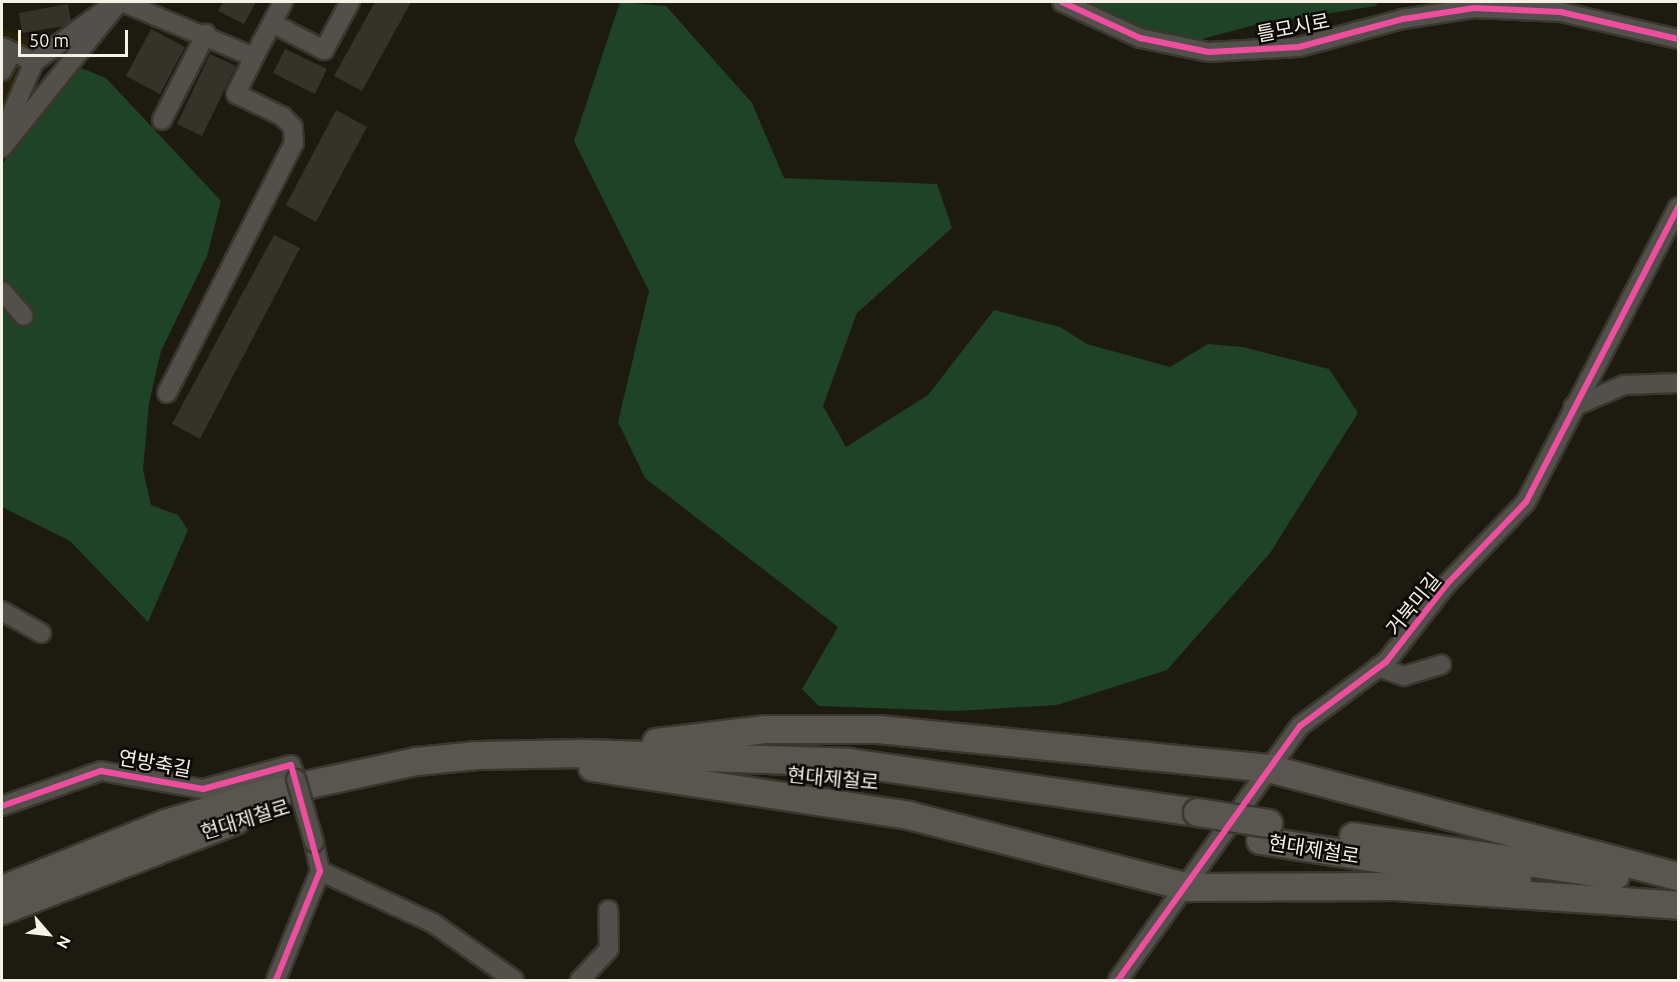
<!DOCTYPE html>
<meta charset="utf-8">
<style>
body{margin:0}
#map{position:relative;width:1680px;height:982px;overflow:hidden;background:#1d1a10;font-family:Ubuntu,"Noto Sans KR",sans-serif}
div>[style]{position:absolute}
.built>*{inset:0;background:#282108}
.green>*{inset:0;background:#1f4326}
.building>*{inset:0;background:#353229}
.roads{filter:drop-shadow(2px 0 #3a372f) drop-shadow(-2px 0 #3a372f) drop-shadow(0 2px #3a372f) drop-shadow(0 -2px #3a372f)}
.minor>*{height:18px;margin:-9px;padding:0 9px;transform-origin:9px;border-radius:9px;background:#53504c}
.highway>*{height:27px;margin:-13.5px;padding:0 13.5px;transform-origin:13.5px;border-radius:13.5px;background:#595650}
.bridges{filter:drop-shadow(2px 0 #3a372f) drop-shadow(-2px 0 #3a372f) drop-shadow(0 2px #3a372f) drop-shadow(0 -2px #3a372f)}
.minor-bridge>*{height:18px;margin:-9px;padding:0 9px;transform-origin:9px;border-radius:9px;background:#53504c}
.highway-bridge>*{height:27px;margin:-13.5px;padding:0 13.5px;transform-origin:13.5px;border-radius:13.5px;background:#595650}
.cycleway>*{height:6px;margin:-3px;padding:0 3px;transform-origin:3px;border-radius:3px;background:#ef4d9e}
span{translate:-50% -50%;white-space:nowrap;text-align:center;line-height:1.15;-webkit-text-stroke:5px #0a0803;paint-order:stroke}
.street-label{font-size:20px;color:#f5f1e5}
.frame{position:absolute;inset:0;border:3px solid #f5f1e5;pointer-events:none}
.north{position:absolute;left:18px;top:904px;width:60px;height:60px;-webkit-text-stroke:4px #0a0803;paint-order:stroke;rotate:118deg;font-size:16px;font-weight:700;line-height:24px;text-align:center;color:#f5f1e5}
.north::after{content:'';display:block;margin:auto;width:21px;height:27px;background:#f5f1e5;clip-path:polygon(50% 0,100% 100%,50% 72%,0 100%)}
.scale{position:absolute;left:18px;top:30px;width:110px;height:27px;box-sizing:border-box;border:3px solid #f5f1e5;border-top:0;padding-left:8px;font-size:18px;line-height:21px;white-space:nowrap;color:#f5f1e5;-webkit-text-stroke:4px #0a0803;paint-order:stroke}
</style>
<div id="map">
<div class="built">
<div style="clip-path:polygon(2px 28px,37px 42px,2px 113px)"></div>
</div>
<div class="green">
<div style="clip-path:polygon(620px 2px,666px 6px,752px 103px,784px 178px,937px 184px,952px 228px,857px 313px,823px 406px,846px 447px,928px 395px,994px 310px,1060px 327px,1087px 344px,1170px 367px,1208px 344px,1243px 347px,1329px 369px,1358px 413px,1270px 553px,1167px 670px,1057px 705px,957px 711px,819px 706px,802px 689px,838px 627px,645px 478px,618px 422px,649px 291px,574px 141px)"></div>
<div style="clip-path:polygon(1082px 2px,1378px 2px,1376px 6px,1258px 24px,1154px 52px,1125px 43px)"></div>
<div style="clip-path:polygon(81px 68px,106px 78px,221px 201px,207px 256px,161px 351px,149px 403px,143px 470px,151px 505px,178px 515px,188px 530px,148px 622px,70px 541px,2px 507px,2px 164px)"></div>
</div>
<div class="building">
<div style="clip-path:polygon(223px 2px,256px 2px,244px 24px,218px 11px)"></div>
<div style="clip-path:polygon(375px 2px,411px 2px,362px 91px,334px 76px)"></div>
<div style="clip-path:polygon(68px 4px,71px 21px,64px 26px,22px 33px,19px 13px)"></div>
<div style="clip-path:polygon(151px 29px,185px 47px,160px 94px,126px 76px)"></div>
<div style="clip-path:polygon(285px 49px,327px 69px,315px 94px,273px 73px)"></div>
<div style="clip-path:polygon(210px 54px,236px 66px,202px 136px,177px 124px)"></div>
<div style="clip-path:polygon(336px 110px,367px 127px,316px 222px,286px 205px)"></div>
<div style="clip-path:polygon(274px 235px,300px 248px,200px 439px,172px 424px)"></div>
</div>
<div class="roads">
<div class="minor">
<div style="left:122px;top:2px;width:143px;rotate:22.6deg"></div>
<div style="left:254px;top:57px;width:62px;rotate:-62.2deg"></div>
<div style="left:1062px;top:2px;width:86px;rotate:24.8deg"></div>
<div style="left:1140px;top:38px;width:70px;rotate:11.5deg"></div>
<div style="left:1209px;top:52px;width:90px;rotate:-3.2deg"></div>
<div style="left:1299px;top:47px;width:108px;rotate:-15.1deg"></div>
<div style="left:1403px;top:19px;width:72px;rotate:-8.8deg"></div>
<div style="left:1474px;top:8px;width:87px;rotate:2.6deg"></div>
<div style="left:1561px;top:12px;width:120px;rotate:13deg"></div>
<div style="left:272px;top:23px;width:59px;rotate:27.4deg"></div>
<div style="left:324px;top:50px;width:55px;rotate:-61.6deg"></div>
<div style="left:2px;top:47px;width:35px;rotate:25deg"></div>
<div style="left:34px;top:62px;width:93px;rotate:-36.3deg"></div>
<div style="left:2px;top:71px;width:21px;rotate:-62deg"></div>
<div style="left:162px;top:120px;width:97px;rotate:-62.9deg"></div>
<div style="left:2px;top:136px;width:81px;rotate:-66.6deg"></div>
<div style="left:2px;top:148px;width:187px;rotate:-51.3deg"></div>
<div style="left:2px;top:291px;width:33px;rotate:49deg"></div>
<div style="left:167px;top:393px;width:280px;rotate:-63.1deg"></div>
<div style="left:294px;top:143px;width:16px;rotate:-94deg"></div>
<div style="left:293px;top:127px;width:16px;rotate:-135deg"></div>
<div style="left:282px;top:116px;width:51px;rotate:-154.4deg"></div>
<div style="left:236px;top:94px;width:41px;rotate:-64.1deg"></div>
<div style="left:1573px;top:407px;width:56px;rotate:-23.3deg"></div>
<div style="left:1624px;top:385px;width:54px;rotate:-2.1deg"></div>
<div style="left:2px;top:611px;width:45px;rotate:29.4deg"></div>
<div style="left:1378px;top:667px;width:28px;rotate:19deg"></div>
<div style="left:1404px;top:676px;width:39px;rotate:-17deg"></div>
<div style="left:2px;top:806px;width:105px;rotate:-19.5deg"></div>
<div style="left:101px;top:771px;width:104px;rotate:10deg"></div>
<div style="left:203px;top:789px;width:91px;rotate:-15.3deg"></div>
<div style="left:291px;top:765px;width:15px;rotate:70deg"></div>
<div style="left:320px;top:871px;width:124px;rotate:24.7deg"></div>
<div style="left:433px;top:923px;width:99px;rotate:35.1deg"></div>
<div style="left:276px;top:980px;width:118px;rotate:-68deg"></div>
<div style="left:320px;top:871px;width:30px;rotate:-102deg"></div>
<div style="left:580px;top:980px;width:42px;rotate:-46.9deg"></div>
<div style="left:609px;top:949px;width:39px;rotate:-91deg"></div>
<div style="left:1118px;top:980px;width:312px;rotate:-54.4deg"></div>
<div style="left:1300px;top:726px;width:107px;rotate:-36.7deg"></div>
<div style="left:1386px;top:662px;width:98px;rotate:-52.1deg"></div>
<div style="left:1446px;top:585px;width:115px;rotate:-46.1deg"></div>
<div style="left:1526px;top:502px;width:332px;rotate:-62.7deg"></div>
</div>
<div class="highway">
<div style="left:656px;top:742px;width:110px;rotate:-6.8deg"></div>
<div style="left:765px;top:729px;width:113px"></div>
<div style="left:878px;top:729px;width:392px;rotate:5.7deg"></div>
<div style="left:1268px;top:768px;width:424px;rotate:14.8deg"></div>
<div style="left:592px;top:767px;width:320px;rotate:8.6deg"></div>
<div style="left:908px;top:815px;width:290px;rotate:14.4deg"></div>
<div style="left:1189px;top:887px;width:206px;rotate:-0.3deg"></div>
<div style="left:1395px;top:886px;width:284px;rotate:3.8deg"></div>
<div style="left:1353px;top:836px;width:265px;rotate:8.5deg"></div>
<div style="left:1260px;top:840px;width:260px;rotate:8.8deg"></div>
<div style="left:2px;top:889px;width:176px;rotate:-22deg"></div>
<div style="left:165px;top:823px;width:102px;rotate:-16.5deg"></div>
<div style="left:263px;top:794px;width:157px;rotate:-12.2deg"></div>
<div style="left:416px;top:761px;width:61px;rotate:-5.6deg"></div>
<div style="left:477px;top:755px;width:106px;rotate:-1.1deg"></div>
<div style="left:583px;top:753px;width:266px;rotate:1.9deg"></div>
<div style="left:849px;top:762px;width:352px;rotate:8.2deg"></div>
<div style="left:2px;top:910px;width:250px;rotate:-21.1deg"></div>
</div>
</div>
<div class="bridges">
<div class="minor-bridge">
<div style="left:296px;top:779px;width:66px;rotate:74.1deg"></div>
</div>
<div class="highway-bridge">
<div style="left:1197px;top:812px;width:72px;rotate:8.8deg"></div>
</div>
</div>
<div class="cycleway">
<div style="left:1062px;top:2px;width:86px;rotate:24.8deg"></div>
<div style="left:1140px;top:38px;width:70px;rotate:11.5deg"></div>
<div style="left:1209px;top:52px;width:90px;rotate:-3.2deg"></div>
<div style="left:1299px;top:47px;width:108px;rotate:-15.1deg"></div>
<div style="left:1403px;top:19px;width:72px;rotate:-8.8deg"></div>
<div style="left:1474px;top:8px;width:87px;rotate:2.6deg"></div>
<div style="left:1561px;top:12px;width:120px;rotate:13deg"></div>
<div style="left:2px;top:806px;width:105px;rotate:-19.5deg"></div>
<div style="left:101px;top:771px;width:104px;rotate:10deg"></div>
<div style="left:203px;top:789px;width:91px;rotate:-15.3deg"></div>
<div style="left:291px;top:765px;width:110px;rotate:74.7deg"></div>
<div style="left:320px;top:871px;width:118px;rotate:112deg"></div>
<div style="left:1118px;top:980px;width:312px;rotate:-54.4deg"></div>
<div style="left:1300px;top:726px;width:107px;rotate:-36.7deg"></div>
<div style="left:1386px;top:662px;width:98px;rotate:-52.1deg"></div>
<div style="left:1446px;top:585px;width:115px;rotate:-46.1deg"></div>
<div style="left:1526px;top:502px;width:332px;rotate:-62.7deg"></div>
</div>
<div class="street-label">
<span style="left:1293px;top:27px;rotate:-11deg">틀모시로</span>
<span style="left:1413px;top:604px;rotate:-51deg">거북미길</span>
<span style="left:155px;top:763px;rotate:10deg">연방축길</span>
<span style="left:833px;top:778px;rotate:5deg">현대제철로</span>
<span style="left:245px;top:819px;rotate:-17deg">현대제철로</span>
<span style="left:1314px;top:849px;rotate:9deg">현대제철로</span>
</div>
<div class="frame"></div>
<div class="north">N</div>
<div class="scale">50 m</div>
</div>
